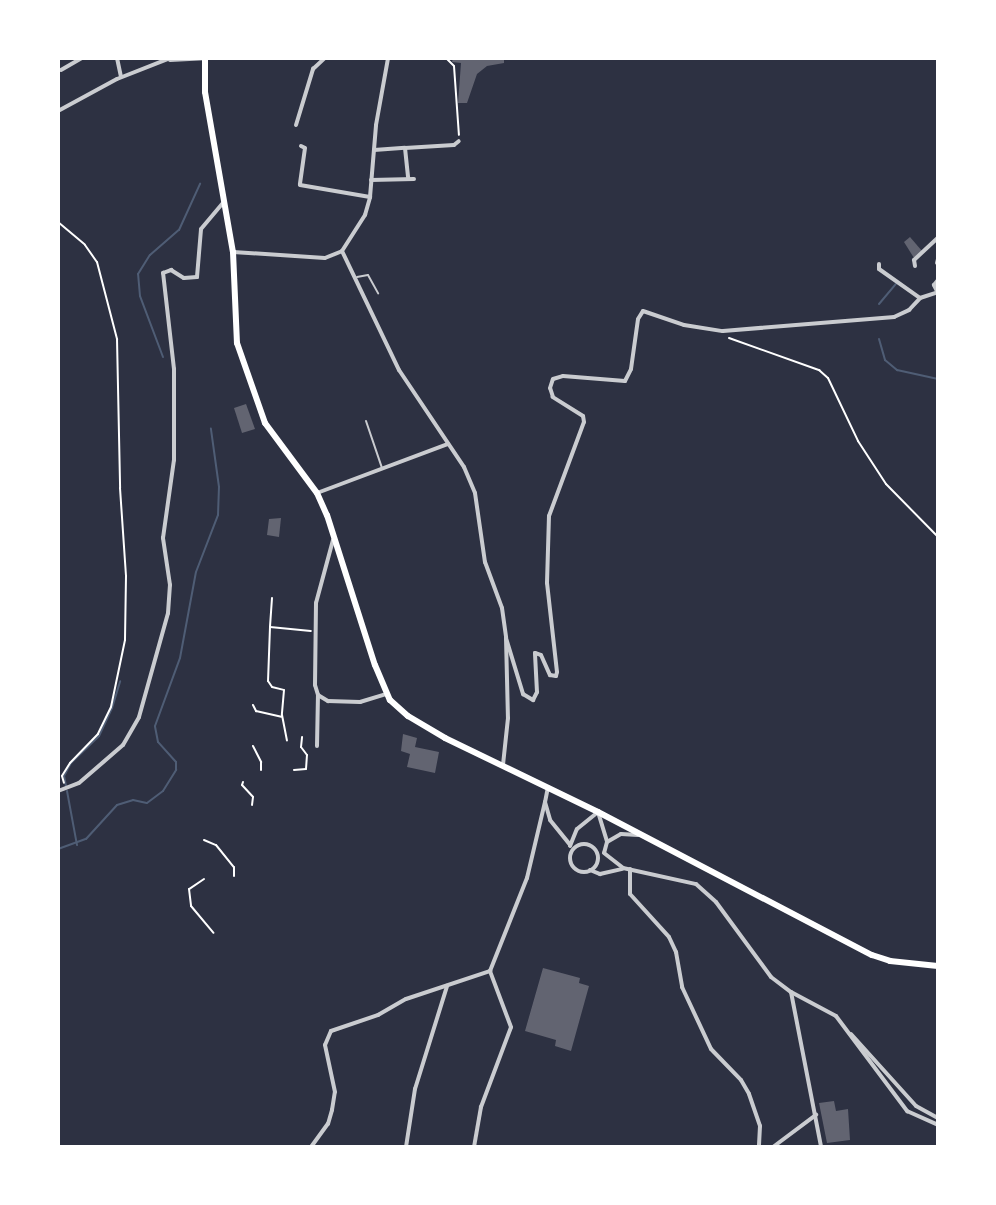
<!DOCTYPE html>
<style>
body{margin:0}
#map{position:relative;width:996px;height:1205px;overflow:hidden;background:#2d3142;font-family:"PT Sans Narrow",sans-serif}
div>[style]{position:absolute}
.stream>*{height:2px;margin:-1px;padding:0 1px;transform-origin:1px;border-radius:1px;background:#4f5d75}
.building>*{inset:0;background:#626471}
.path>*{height:2px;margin:-1px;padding:0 1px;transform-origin:1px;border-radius:1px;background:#fff}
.service>*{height:2px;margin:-1px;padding:0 1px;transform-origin:1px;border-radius:1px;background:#caccd0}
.minor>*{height:4px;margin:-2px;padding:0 2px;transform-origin:2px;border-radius:2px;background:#caccd0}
.minor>.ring{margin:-2px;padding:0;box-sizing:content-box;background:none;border:4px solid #caccd0;border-radius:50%}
.secondary>*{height:6px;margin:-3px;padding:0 3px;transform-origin:3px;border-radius:3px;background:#fff}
span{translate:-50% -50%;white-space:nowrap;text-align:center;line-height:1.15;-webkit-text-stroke:7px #fff;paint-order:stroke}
.frame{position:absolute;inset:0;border:60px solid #fff;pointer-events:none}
</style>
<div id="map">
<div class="stream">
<div style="left:879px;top:304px;width:26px;rotate:-50deg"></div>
<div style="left:879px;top:339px;width:22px;rotate:74deg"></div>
<div style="left:885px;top:360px;width:16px;rotate:40deg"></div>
<div style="left:897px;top:370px;width:42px;rotate:12.4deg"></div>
<div style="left:163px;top:357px;width:65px;rotate:-110.7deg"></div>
<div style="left:140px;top:296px;width:22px;rotate:-95deg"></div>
<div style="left:138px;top:274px;width:22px;rotate:-58deg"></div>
<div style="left:150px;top:255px;width:38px;rotate:-41deg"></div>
<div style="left:179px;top:230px;width:51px;rotate:-65.5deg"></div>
<div style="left:66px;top:786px;width:10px;rotate:-101deg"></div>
<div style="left:64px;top:776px;width:15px;rotate:-62deg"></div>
<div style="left:71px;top:763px;width:39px;rotate:-44deg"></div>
<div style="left:99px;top:736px;width:31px;rotate:-65deg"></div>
<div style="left:112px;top:708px;width:28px;rotate:-73deg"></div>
<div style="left:67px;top:791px;width:55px;rotate:79.5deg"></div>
<div style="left:58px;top:849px;width:30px;rotate:-20deg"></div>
<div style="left:86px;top:839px;width:46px;rotate:-47.6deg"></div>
<div style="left:117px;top:805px;width:17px;rotate:-17deg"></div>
<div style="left:133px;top:800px;width:14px;rotate:12deg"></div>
<div style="left:147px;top:803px;width:20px;rotate:-37deg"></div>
<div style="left:163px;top:791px;width:25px;rotate:-58deg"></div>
<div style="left:176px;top:770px;width:8px;rotate:-90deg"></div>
<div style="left:176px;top:762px;width:27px;rotate:-132deg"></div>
<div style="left:158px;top:742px;width:16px;rotate:-101deg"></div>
<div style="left:155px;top:726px;width:72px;rotate:-69.8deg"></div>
<div style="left:180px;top:658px;width:87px;rotate:-79.5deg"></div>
<div style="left:196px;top:572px;width:61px;rotate:-68.9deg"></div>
<div style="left:218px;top:515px;width:28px;rotate:-88deg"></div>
<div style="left:219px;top:487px;width:59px;rotate:-97.9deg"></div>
</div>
<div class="building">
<div style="clip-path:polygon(453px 58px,504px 58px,504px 63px,487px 66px,477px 74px,467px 103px,458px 103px,461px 63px,452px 62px)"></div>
<div style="clip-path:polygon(910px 237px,922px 251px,914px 258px,904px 242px)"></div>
<div style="clip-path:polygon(246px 404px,255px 429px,242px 433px,234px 408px)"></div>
<div style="clip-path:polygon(281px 518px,279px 537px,267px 535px,269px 519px)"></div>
<div style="clip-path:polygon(403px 734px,417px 738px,415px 747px,439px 752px,435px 773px,407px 767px,410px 754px,401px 751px)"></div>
<div style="clip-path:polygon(543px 968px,580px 978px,579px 983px,589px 986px,571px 1051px,555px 1046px,556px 1040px,525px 1031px)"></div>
<div style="clip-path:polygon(834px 1101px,836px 1111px,848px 1109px,850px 1140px,827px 1143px,819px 1103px)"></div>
</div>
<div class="path">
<div style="left:446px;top:58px;width:11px;rotate:45deg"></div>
<div style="left:454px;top:66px;width:69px;rotate:85.9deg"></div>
<div style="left:58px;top:222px;width:35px;rotate:40deg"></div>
<div style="left:85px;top:245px;width:21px;rotate:55deg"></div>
<div style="left:97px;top:262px;width:80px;rotate:75.4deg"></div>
<div style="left:117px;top:339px;width:149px;rotate:88.8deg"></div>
<div style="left:120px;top:488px;width:88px;rotate:86.1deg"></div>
<div style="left:126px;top:576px;width:64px;rotate:90.9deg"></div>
<div style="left:125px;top:640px;width:68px;rotate:101.8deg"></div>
<div style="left:111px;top:707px;width:30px;rotate:116deg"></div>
<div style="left:98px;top:734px;width:40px;rotate:134deg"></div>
<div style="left:70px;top:763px;width:15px;rotate:122deg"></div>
<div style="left:62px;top:776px;width:7px;rotate:74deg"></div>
<div style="left:729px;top:338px;width:96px;rotate:19.6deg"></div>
<div style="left:819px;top:370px;width:12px;rotate:42deg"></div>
<div style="left:828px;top:378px;width:70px;rotate:64.5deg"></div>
<div style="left:858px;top:441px;width:51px;rotate:56.9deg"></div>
<div style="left:886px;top:484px;width:74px;rotate:45.5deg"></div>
<div style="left:272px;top:598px;width:29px;rotate:94deg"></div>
<div style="left:270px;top:627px;width:41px;rotate:5.6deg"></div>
<div style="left:270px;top:627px;width:54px;rotate:92.1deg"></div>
<div style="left:268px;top:681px;width:7px;rotate:56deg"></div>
<div style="left:272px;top:687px;width:12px;rotate:14deg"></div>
<div style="left:284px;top:690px;width:25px;rotate:95deg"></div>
<div style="left:282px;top:715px;width:26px;rotate:79deg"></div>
<div style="left:253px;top:705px;width:7px;rotate:63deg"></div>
<div style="left:256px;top:711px;width:26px;rotate:13deg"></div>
<div style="left:253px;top:746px;width:18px;rotate:63deg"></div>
<div style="left:261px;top:762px;width:8px;rotate:90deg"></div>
<div style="left:294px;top:770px;width:12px;rotate:-5deg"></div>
<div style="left:306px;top:769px;width:14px;rotate:-86deg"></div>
<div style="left:307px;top:755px;width:10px;rotate:-127deg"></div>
<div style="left:301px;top:747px;width:10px;rotate:-84deg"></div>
<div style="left:243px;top:782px;width:3px;rotate:108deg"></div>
<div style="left:242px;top:785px;width:16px;rotate:47deg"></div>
<div style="left:253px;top:797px;width:8px;rotate:97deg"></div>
<div style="left:204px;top:840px;width:13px;rotate:23deg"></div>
<div style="left:216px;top:845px;width:28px;rotate:51deg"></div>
<div style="left:234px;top:867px;width:9px;rotate:90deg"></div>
<div style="left:204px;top:879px;width:18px;rotate:146deg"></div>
<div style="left:189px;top:889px;width:17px;rotate:83deg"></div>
<div style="left:191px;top:906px;width:35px;rotate:50deg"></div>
</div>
<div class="service">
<div style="left:357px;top:277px;width:11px;rotate:-10deg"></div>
<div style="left:368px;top:275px;width:21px;rotate:61deg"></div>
<div style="left:366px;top:421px;width:50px;rotate:71.2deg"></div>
</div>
<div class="minor">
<div style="left:117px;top:58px;width:19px;rotate:78deg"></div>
<div style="left:170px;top:60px;width:34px;rotate:-3deg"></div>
<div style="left:61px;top:70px;width:24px;rotate:-30deg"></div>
<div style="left:58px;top:111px;width:67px;rotate:-28.5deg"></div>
<div style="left:117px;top:79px;width:57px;rotate:-21.6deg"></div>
<div style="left:296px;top:125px;width:59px;rotate:-73.1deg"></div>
<div style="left:313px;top:69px;width:16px;rotate:-43deg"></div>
<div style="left:301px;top:146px;width:4px;rotate:27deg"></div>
<div style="left:305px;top:148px;width:37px;rotate:98deg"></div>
<div style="left:300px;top:185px;width:71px;rotate:9.7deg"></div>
<div style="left:405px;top:148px;width:49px;rotate:-3.5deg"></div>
<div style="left:454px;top:145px;width:6px;rotate:-39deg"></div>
<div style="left:374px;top:150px;width:31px;rotate:-4deg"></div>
<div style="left:405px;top:148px;width:31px;rotate:84deg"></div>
<div style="left:371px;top:180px;width:43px;rotate:-1.3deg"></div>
<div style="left:342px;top:251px;width:132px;rotate:64.4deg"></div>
<div style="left:399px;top:370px;width:117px;rotate:56.2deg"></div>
<div style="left:464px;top:467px;width:28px;rotate:67deg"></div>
<div style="left:475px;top:493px;width:70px;rotate:81.8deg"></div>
<div style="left:485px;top:562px;width:49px;rotate:69.7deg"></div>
<div style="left:502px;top:608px;width:30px;rotate:82deg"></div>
<div style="left:506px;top:638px;width:80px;rotate:88.6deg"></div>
<div style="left:508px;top:718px;width:47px;rotate:96.1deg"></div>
<div style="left:233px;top:252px;width:92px;rotate:3.7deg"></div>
<div style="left:325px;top:258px;width:18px;rotate:-22deg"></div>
<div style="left:342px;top:251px;width:43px;rotate:-57.4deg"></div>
<div style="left:365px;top:215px;width:19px;rotate:-74deg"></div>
<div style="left:370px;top:197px;width:72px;rotate:-85.2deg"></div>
<div style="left:376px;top:125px;width:68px;rotate:-79.8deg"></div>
<div style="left:937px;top:263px;width:4px;rotate:-76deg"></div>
<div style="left:879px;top:264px;width:5px;rotate:90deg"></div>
<div style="left:879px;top:269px;width:50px;rotate:35.3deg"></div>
<div style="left:915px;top:266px;width:6px;rotate:-99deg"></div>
<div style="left:914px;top:260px;width:33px;rotate:-43deg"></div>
<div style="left:937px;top:291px;width:7px;rotate:-117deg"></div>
<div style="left:934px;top:285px;width:6px;rotate:-51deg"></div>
<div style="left:317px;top:493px;width:140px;rotate:-20.5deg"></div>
<div style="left:333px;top:540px;width:65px;rotate:105.1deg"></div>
<div style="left:316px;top:603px;width:82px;rotate:90.7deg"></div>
<div style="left:315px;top:685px;width:10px;rotate:73deg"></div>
<div style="left:318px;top:695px;width:12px;rotate:31deg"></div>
<div style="left:328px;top:701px;width:32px;rotate:2deg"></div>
<div style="left:360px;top:702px;width:27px;rotate:-17deg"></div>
<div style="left:506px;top:638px;width:59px;rotate:73.1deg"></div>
<div style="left:523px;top:694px;width:12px;rotate:31deg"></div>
<div style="left:533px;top:700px;width:9px;rotate:-63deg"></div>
<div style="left:537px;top:692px;width:39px;rotate:-93deg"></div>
<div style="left:535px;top:653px;width:6px;rotate:18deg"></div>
<div style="left:541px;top:655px;width:22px;rotate:66deg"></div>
<div style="left:550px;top:675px;width:6px;rotate:9deg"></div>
<div style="left:556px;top:676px;width:4px;rotate:-76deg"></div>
<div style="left:557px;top:672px;width:90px;rotate:-96.4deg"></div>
<div style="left:547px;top:583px;width:67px;rotate:-88.3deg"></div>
<div style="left:549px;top:516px;width:100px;rotate:-69.6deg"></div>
<div style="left:584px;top:422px;width:6px;rotate:-99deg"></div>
<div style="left:583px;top:416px;width:36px;rotate:-148deg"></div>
<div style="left:553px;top:397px;width:9px;rotate:-108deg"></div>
<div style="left:550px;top:388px;width:9px;rotate:-72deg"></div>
<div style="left:553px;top:379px;width:10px;rotate:-17deg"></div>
<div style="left:563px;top:376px;width:62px;rotate:4.6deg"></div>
<div style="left:625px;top:381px;width:13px;rotate:-63deg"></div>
<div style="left:631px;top:369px;width:50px;rotate:-82deg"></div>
<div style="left:638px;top:319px;width:9px;rotate:-58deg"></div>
<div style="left:643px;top:311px;width:43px;rotate:18.9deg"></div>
<div style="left:684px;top:325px;width:39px;rotate:9deg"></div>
<div style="left:723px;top:331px;width:172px;rotate:-4.7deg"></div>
<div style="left:894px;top:317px;width:17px;rotate:-25deg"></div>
<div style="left:909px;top:310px;width:16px;rotate:-47deg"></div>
<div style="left:920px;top:298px;width:19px;rotate:-18deg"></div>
<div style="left:317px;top:746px;width:51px;rotate:-88.9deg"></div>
<div style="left:548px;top:787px;width:15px;rotate:101deg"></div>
<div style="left:545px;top:802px;width:19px;rotate:74deg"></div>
<div style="left:550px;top:820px;width:32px;rotate:51deg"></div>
<div style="left:58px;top:791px;width:22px;rotate:-21deg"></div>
<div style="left:79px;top:783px;width:58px;rotate:-40.8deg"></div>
<div style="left:123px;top:745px;width:32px;rotate:-60deg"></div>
<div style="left:139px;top:717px;width:108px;rotate:-74.4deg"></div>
<div style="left:168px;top:613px;width:28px;rotate:-86deg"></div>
<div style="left:170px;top:585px;width:48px;rotate:-98.5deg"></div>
<div style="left:163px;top:538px;width:79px;rotate:-82deg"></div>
<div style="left:174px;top:460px;width:91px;rotate:-90deg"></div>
<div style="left:174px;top:369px;width:97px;rotate:-96.5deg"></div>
<div style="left:163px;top:273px;width:9px;rotate:-21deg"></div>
<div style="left:171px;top:270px;width:15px;rotate:32deg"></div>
<div style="left:184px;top:278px;width:13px;rotate:-4deg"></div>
<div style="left:197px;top:277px;width:48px;rotate:-85.2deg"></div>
<div style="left:201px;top:229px;width:35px;rotate:-50deg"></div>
<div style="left:607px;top:842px;width:16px;rotate:-30deg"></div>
<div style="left:621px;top:834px;width:17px;rotate:3deg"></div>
<div class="ring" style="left:570px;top:844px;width:24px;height:24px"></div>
<div style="left:570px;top:846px;width:18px;rotate:-68deg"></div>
<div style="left:577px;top:829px;width:27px;rotate:-39deg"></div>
<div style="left:598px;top:812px;width:31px;rotate:73deg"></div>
<div style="left:607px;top:842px;width:11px;rotate:105deg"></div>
<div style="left:604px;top:853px;width:24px;rotate:38deg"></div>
<div style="left:623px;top:868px;width:75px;rotate:12.4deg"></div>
<div style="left:696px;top:884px;width:27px;rotate:42deg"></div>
<div style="left:716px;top:902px;width:93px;rotate:53.7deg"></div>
<div style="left:771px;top:977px;width:25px;rotate:37deg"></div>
<div style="left:791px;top:992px;width:158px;rotate:79deg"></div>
<div style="left:630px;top:869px;width:25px;rotate:90deg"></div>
<div style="left:630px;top:894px;width:58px;rotate:47.8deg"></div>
<div style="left:669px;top:937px;width:17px;rotate:65deg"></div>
<div style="left:676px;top:952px;width:36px;rotate:80deg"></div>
<div style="left:682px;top:987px;width:68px;rotate:64.9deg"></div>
<div style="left:711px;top:1049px;width:43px;rotate:45.9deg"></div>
<div style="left:741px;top:1080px;width:16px;rotate:60deg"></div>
<div style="left:749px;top:1094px;width:34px;rotate:71deg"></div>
<div style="left:760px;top:1126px;width:21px;rotate:93deg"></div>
<div style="left:590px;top:870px;width:11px;rotate:22deg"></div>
<div style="left:600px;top:874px;width:23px;rotate:-13deg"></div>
<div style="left:791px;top:992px;width:51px;rotate:28.1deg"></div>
<div style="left:836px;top:1016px;width:119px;rotate:53.2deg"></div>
<div style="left:907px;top:1111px;width:34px;rotate:24deg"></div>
<div style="left:851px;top:1034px;width:97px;rotate:47.9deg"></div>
<div style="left:916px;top:1106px;width:25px;rotate:29deg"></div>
<div style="left:311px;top:1147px;width:29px;rotate:-54deg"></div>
<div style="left:328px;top:1124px;width:15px;rotate:-74deg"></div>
<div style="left:332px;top:1110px;width:18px;rotate:-81deg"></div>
<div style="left:335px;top:1092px;width:48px;rotate:-102deg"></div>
<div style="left:325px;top:1045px;width:15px;rotate:-67deg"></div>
<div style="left:331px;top:1031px;width:50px;rotate:-18.8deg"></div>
<div style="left:378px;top:1015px;width:32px;rotate:-30deg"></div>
<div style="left:406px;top:999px;width:89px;rotate:-18.4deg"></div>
<div style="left:406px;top:1147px;width:59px;rotate:-81.2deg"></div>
<div style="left:415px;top:1089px;width:108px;rotate:-72.7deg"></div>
<div style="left:474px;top:1147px;width:41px;rotate:-80.1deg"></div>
<div style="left:481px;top:1107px;width:85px;rotate:-69.4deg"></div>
<div style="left:511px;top:1027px;width:60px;rotate:-110.6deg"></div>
<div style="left:490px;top:971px;width:100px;rotate:-68.3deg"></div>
<div style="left:527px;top:878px;width:78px;rotate:-76.7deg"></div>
<div style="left:773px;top:1147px;width:54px;rotate:-36.7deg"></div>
</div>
<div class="secondary">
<div style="left:205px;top:58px;width:34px;rotate:90deg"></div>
<div style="left:205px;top:92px;width:162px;rotate:80.1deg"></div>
<div style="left:233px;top:252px;width:91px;rotate:87.5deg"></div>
<div style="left:237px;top:343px;width:85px;rotate:70.7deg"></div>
<div style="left:265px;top:423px;width:87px;rotate:53.4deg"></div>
<div style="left:317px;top:493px;width:24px;rotate:66deg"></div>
<div style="left:327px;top:515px;width:157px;rotate:72.3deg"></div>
<div style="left:375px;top:665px;width:38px;rotate:67deg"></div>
<div style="left:390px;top:700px;width:24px;rotate:42deg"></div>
<div style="left:408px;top:716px;width:43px;rotate:30.7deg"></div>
<div style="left:445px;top:738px;width:170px;rotate:25.8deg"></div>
<div style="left:598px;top:812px;width:309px;rotate:27.6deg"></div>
<div style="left:872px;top:955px;width:19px;rotate:18deg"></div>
<div style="left:890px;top:961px;width:48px;rotate:5.9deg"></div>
</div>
<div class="frame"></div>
</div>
